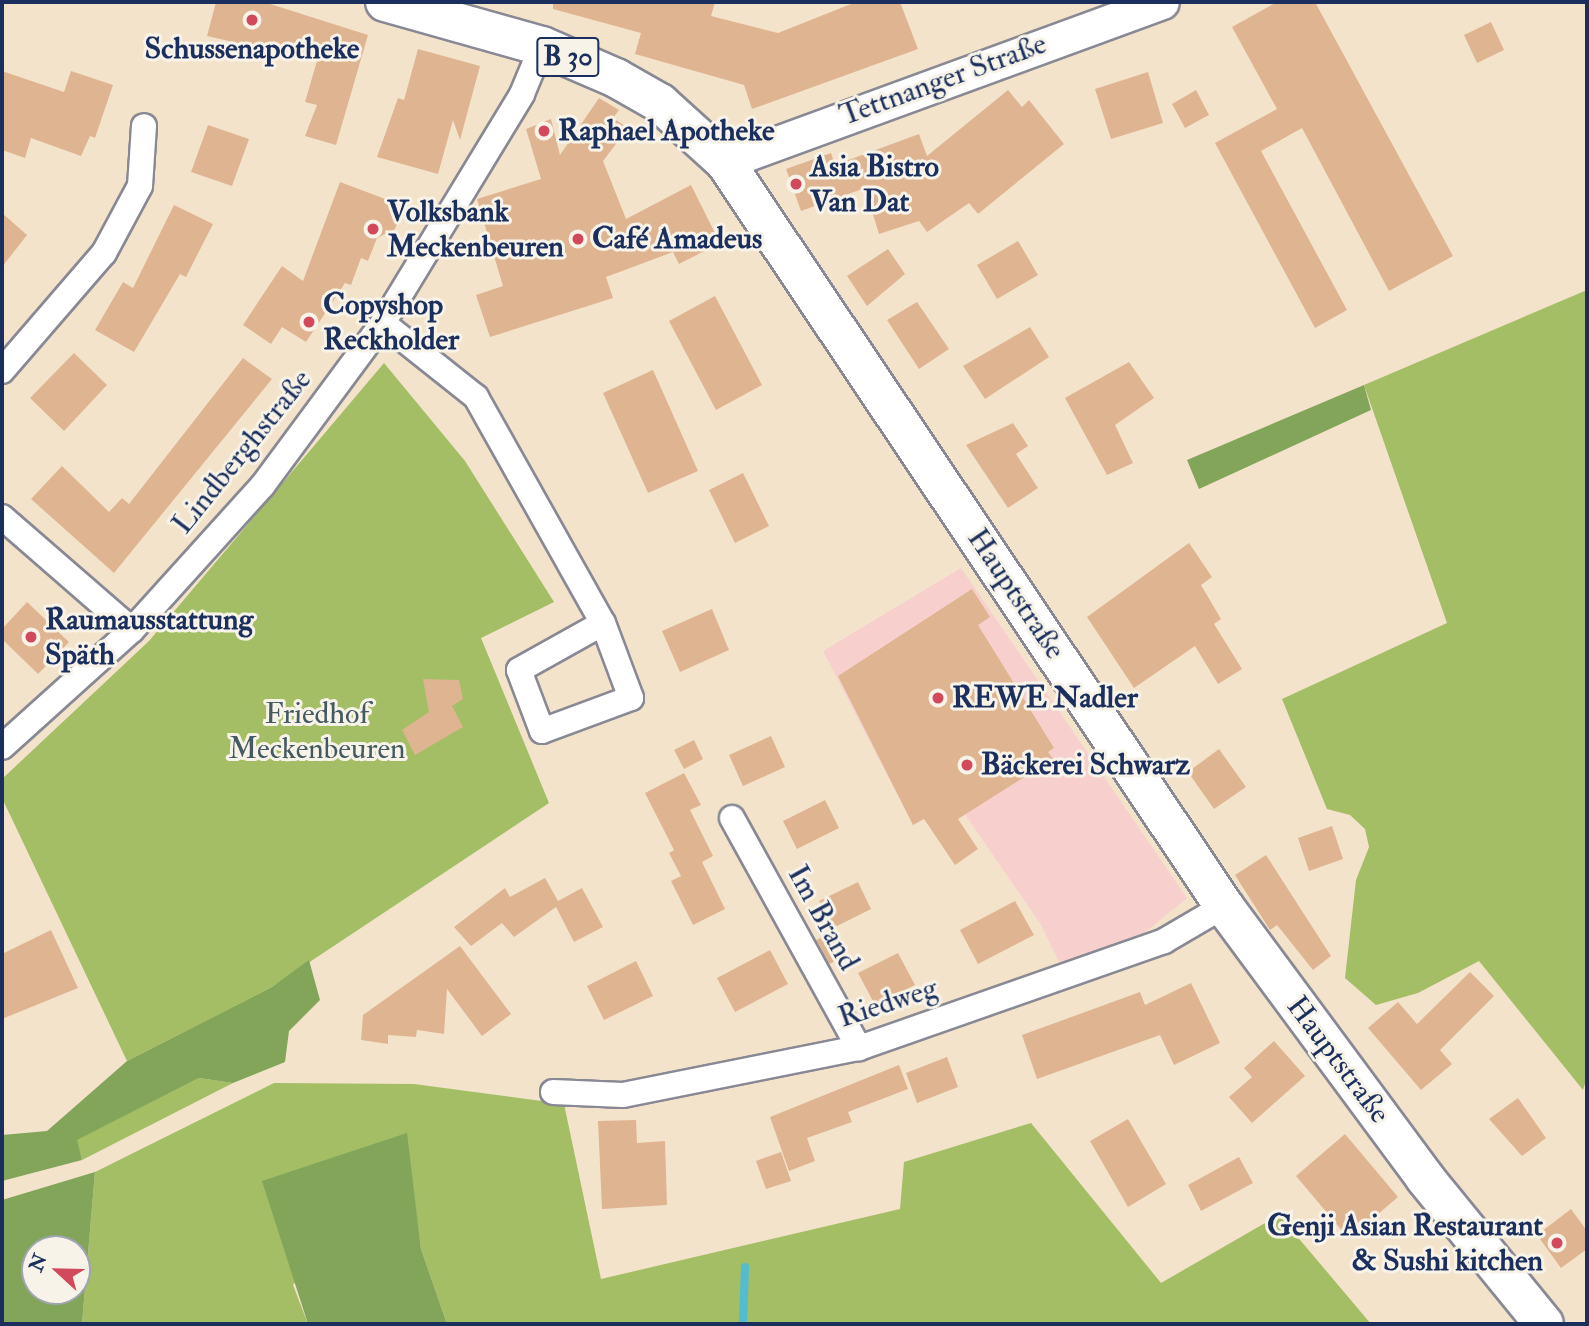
<!DOCTYPE html>
<meta charset="utf-8">
<style>
body{margin:0}
#map{position:relative;width:1589px;height:1326px;overflow:hidden;background:#f4e3cb;font-family:"IM FELL Double Pica",serif}
div>[style]{position:absolute}
.built>*{inset:0;background:#f7d0cd}
.green>*{inset:0;background:#a3be64}
.forest>*{inset:0;background:#82a55a}
.stream>*{height:8px;margin:-4px;padding:0 4px;transform-origin:4px;border-radius:4px;background:#53bccf}
.building>*{inset:0;background:#dfb591}
.roads{filter:drop-shadow(2px 0 #888994) drop-shadow(-2px 0 #888994) drop-shadow(0 2px #888994) drop-shadow(0 -2px #888994)}
.street>*{height:24px;margin:-12px;padding:0 12px;transform-origin:12px;border-radius:12px;background:#fff}
.secondary>*{height:33px;margin:-16.5px;padding:0 16.5px;transform-origin:16.5px;border-radius:16.5px;background:#fff}
.primary>*{height:38px;margin:-19px;padding:0 19px;transform-origin:19px;border-radius:19px;background:#fff}
.dots>*{width:19px;height:19px;translate:-50% -50%;box-sizing:border-box;border:4px solid #f7f3e8;border-radius:50%}
span{translate:-50% -50%;white-space:nowrap;text-align:center;line-height:1.15;-webkit-text-stroke:6px #f7f3e8;paint-order:stroke}
.shield-label span{padding:2px 5px;background:#f7f3e8;border:2px solid;border-radius:5px;-webkit-text-stroke-width:0}
.shield-label{font-size:28px;color:#1b2f5e;font-weight:700}
.poi-label{font-size:30px;color:#1b2f5e;font-weight:700}
.left{translate:0 -50%;text-align:left}
.right{translate:-100% -50%;text-align:right}
.street-label{font-size:30px;color:#1b2f5e}
.park-label{font-size:30px;color:#445a60}
.frame{position:absolute;inset:0;border:4px solid #1b2f5e;pointer-events:none}
.north{position:absolute;left:21px;top:1235px;width:70px;height:70px;box-sizing:border-box;background:#f7f3e8;border:2px solid #9fa5b1;border-radius:50%;rotate:292deg;font-size:19px;font-weight:700;line-height:28px;text-align:center;color:#1b2f5e}
.north::after{content:'';display:block;margin:auto;width:24px;height:32px;background:#d1495b;clip-path:polygon(50% 0,100% 100%,50% 72%,0 100%)}
</style>
<div id="map">
<div class="built">
<div style="clip-path:polygon(961px 568px,1187px 898px,1143px 934px,1060px 964px,1041px 925px,962px 810px,954px 803px,913px 825px,823px 651px)"></div>
</div>
<div class="green">
<div style="clip-path:polygon(1587px 290px,1587px 1077px,1583px 1090px,1479px 961px,1418px 993px,1376px 1005px,1345px 978px,1356px 880px,1369px 847px,1365px 829px,1350px 815px,1327px 809px,1282px 699px,1447px 623px,1364px 385px)"></div>
<div style="clip-path:polygon(384px 363px,465px 461px,554px 602px,481px 638px,549px 803px,272px 987px,127px 1061px,2px 798px,2px 779px,149px 641px)"></div>
<div style="clip-path:polygon(199px 1078px,233px 1083px,82px 1160px,76px 1140px)"></div>
<div style="clip-path:polygon(274px 1083px,414px 1084px,564px 1104px,601px 1279px,900px 1209px,904px 1162px,1031px 1123px,1161px 1283px,1279px 1215px,1371px 1324px,447px 1324px,421px 1249px,406px 1134px,293px 1285px,308px 1324px,82px 1324px,95px 1172px)"></div>
</div>
<div class="forest">
<div style="clip-path:polygon(1364px 385px,1371px 410px,1199px 489px,1187px 460px)"></div>
<div style="clip-path:polygon(309px 960px,320px 1000px,289px 1031px,285px 1062px,233px 1083px,199px 1078px,77px 1140px,82px 1160px,2px 1181px,2px 1135px,47px 1131px,127px 1061px,272px 987px)"></div>
<div style="clip-path:polygon(407px 1133px,421px 1249px,447px 1324px,308px 1324px,262px 1181px)"></div>
<div style="clip-path:polygon(evenodd,95px 1172px,82px 1324px,2px 1324px,2px 1200px,95px 1172px,77px 1249px,77px 1291px,35px 1291px,35px 1249px,77px 1249px)"></div>
</div>
<div class="stream">
<div style="left:743px;top:1324px;width:57px;rotate:-88deg"></div>
</div>
<div class="building">
<div style="clip-path:polygon(216px 2px,264px 2px,368px 35px,336px 145px,305px 136px,317px 105px,305px 102px,317px 61px,207px 36px)"></div>
<div style="clip-path:polygon(553px 2px,715px 2px,711px 16px,778px 33px,856px 2px,900px 2px,918px 49px,752px 109px,744px 85px,635px 54px,641px 33px,553px 9px)"></div>
<div style="clip-path:polygon(1277px 2px,1315px 2px,1453px 256px,1389px 291px,1302px 128px,1261px 151px,1347px 310px,1315px 328px,1215px 143px,1277px 109px,1232px 27px)"></div>
<div style="clip-path:polygon(1491px 22px,1504px 50px,1477px 63px,1464px 35px)"></div>
<div style="clip-path:polygon(418px 49px,480px 66px,460px 140px,453px 120px,438px 174px,377px 157px,398px 98px,404px 100px)"></div>
<div style="clip-path:polygon(2px 71px,64px 92px,71px 71px,113px 85px,95px 138px,90px 136px,81px 156px,31px 138px,25px 158px,2px 150px)"></div>
<div style="clip-path:polygon(1148px 72px,1163px 123px,1111px 139px,1095px 89px)"></div>
<div style="clip-path:polygon(1008px 90px,1022px 107px,1029px 100px,1064px 144px,978px 214px,969px 203px,927px 232px,919px 221px,879px 234px,865px 188px,801px 211px,786px 169px,831px 153px,835px 165px,919px 134px,927px 156px)"></div>
<div style="clip-path:polygon(1196px 90px,1209px 115px,1185px 128px,1172px 104px)"></div>
<div style="clip-path:polygon(599px 98px,619px 110px,613px 118px,628px 128px,603px 161px,626px 219px,691px 185px,720px 243px,679px 264px,673px 252px,606px 277px,613px 298px,490px 337px,476px 295px,503px 286px,477px 199px,541px 179px,526px 129px,551px 119px,560px 155px)"></div>
<div style="clip-path:polygon(208px 125px,249px 139px,232px 186px,191px 172px)"></div>
<div style="clip-path:polygon(340px 182px,404px 206px,395px 229px,377px 238px,368px 261px,361px 258px,351px 285px,345px 283px,306px 342px,282px 327px,271px 344px,243px 325px,282px 266px,303px 281px)"></div>
<div style="clip-path:polygon(174px 205px,213px 224px,186px 277px,180px 274px,134px 352px,95px 330px,123px 282px,133px 288px)"></div>
<div style="clip-path:polygon(2px 213px,27px 235px,2px 267px)"></div>
<div style="clip-path:polygon(1018px 241px,1038px 275px,997px 299px,977px 265px)"></div>
<div style="clip-path:polygon(888px 249px,905px 274px,867px 306px,847px 276px)"></div>
<div style="clip-path:polygon(715px 296px,762px 385px,716px 410px,669px 321px)"></div>
<div style="clip-path:polygon(917px 302px,949px 349px,919px 369px,887px 320px)"></div>
<div style="clip-path:polygon(1030px 327px,1049px 357px,985px 399px,963px 366px)"></div>
<div style="clip-path:polygon(74px 353px,107px 385px,64px 431px,30px 398px)"></div>
<div style="clip-path:polygon(243px 358px,272px 379px,114px 573px,31px 499px,62px 466px,109px 512px,122px 498px,129px 504px)"></div>
<div style="clip-path:polygon(1129px 362px,1154px 398px,1115px 425px,1133px 463px,1107px 475px,1065px 398px)"></div>
<div style="clip-path:polygon(653px 370px,698px 471px,648px 493px,603px 393px)"></div>
<div style="clip-path:polygon(1013px 423px,1028px 446px,1016px 454px,1038px 488px,1008px 508px,966px 445px)"></div>
<div style="clip-path:polygon(743px 473px,769px 526px,735px 543px,709px 490px)"></div>
<div style="clip-path:polygon(1189px 543px,1212px 577px,1201px 585px,1221px 619px,1214px 624px,1242px 669px,1218px 684px,1195px 646px,1134px 688px,1087px 617px)"></div>
<div style="clip-path:polygon(972px 589px,990px 617px,978px 625px,1054px 748px,1048px 752px,1053px 759px,958px 819px,978px 849px,955px 865px,924px 819px,913px 825px,838px 676px)"></div>
<div style="clip-path:polygon(27px 602px,69px 642px,38px 674px,2px 639px,2px 629px)"></div>
<div style="clip-path:polygon(712px 609px,729px 650px,680px 672px,662px 631px)"></div>
<div style="clip-path:polygon(423px 679px,459px 680px,463px 699px,452px 706px,463px 727px,415px 755px,402px 730px,429px 712px)"></div>
<div style="clip-path:polygon(771px 736px,785px 767px,743px 786px,729px 755px)"></div>
<div style="clip-path:polygon(694px 740px,703px 759px,684px 769px,674px 750px)"></div>
<div style="clip-path:polygon(1219px 749px,1246px 787px,1214px 809px,1188px 772px)"></div>
<div style="clip-path:polygon(684px 773px,701px 805px,690px 810px,713px 856px,702px 862px,725px 909px,693px 925px,671px 881px,681px 876px,669px 853px,674px 850px,645px 793px)"></div>
<div style="clip-path:polygon(825px 800px,839px 828px,797px 849px,783px 821px)"></div>
<div style="clip-path:polygon(1332px 826px,1343px 859px,1309px 871px,1298px 838px)"></div>
<div style="clip-path:polygon(1266px 855px,1331px 956px,1313px 970px,1277px 925px,1270px 930px,1235px 875px)"></div>
<div style="clip-path:polygon(545px 878px,558px 901px,582px 888px,603px 927px,574px 942px,556px 907px,514px 937px,502px 923px,471px 946px,454px 927px,505px 888px,510px 897px)"></div>
<div style="clip-path:polygon(858px 882px,871px 909px,833px 928px,819px 901px)"></div>
<div style="clip-path:polygon(1015px 901px,1034px 935px,978px 964px,960px 930px)"></div>
<div style="clip-path:polygon(51px 930px,78px 988px,2px 1019px,2px 954px)"></div>
<div style="clip-path:polygon(836px 931px,848px 955px,829px 964px,816px 940px)"></div>
<div style="clip-path:polygon(460px 946px,511px 1014px,482px 1036px,447px 989px,444px 1034px,417px 1030px,416px 1037px,388px 1035px,388px 1044px,361px 1040px,363px 1015px)"></div>
<div style="clip-path:polygon(770px 950px,788px 984px,735px 1012px,717px 978px)"></div>
<div style="clip-path:polygon(898px 953px,915px 985px,875px 1005px,858px 973px)"></div>
<div style="clip-path:polygon(636px 961px,653px 996px,604px 1020px,587px 986px)"></div>
<div style="clip-path:polygon(1470px 972px,1494px 996px,1440px 1050px,1452px 1064px,1421px 1090px,1368px 1028px,1398px 1002px,1417px 1024px)"></div>
<div style="clip-path:polygon(1191px 983px,1220px 1043px,1174px 1065px,1160px 1035px,1037px 1079px,1022px 1035px,1140px 992px,1145px 1005px)"></div>
<div style="clip-path:polygon(1274px 1041px,1305px 1076px,1252px 1123px,1229px 1097px,1252px 1077px,1244px 1068px)"></div>
<div style="clip-path:polygon(947px 1057px,958px 1087px,917px 1103px,906px 1073px)"></div>
<div style="clip-path:polygon(899px 1065px,908px 1089px,848px 1112px,852px 1122px,807px 1138px,815px 1161px,789px 1171px,770px 1117px)"></div>
<div style="clip-path:polygon(1518px 1098px,1546px 1138px,1522px 1156px,1489px 1119px)"></div>
<div style="clip-path:polygon(1128px 1119px,1166px 1184px,1128px 1207px,1090px 1141px)"></div>
<div style="clip-path:polygon(636px 1120px,637px 1143px,665px 1141px,667px 1205px,602px 1209px,598px 1121px)"></div>
<div style="clip-path:polygon(1345px 1134px,1398px 1197px,1349px 1239px,1296px 1176px)"></div>
<div style="clip-path:polygon(781px 1152px,791px 1181px,766px 1189px,756px 1161px)"></div>
<div style="clip-path:polygon(1239px 1157px,1253px 1183px,1201px 1211px,1188px 1185px)"></div>
<div style="clip-path:polygon(1571px 1209px,1587px 1231px,1587px 1249px,1561px 1268px,1537px 1235px)"></div>
</div>
<div class="roads">
<div class="street">
<div style="left:383px;top:323px;width:119px;rotate:38.5deg"></div>
<div style="left:476px;top:397px;width:259px;rotate:60.7deg"></div>
<div style="left:603px;top:623px;width:80px;rotate:69.5deg"></div>
<div style="left:631px;top:698px;width:95px;rotate:159.7deg"></div>
<div style="left:542px;top:731px;width:65px;rotate:-110.7deg"></div>
<div style="left:519px;top:670px;width:96px;rotate:-29.2deg"></div>
<div style="left:2px;top:371px;width:156px;rotate:-49.2deg"></div>
<div style="left:104px;top:253px;width:76px;rotate:-61.8deg"></div>
<div style="left:140px;top:186px;width:60px;rotate:-86.2deg"></div>
<div style="left:2px;top:517px;width:172px;rotate:41deg"></div>
<div style="left:2px;top:747px;width:175px;rotate:-42deg"></div>
<div style="left:132px;top:630px;width:195px;rotate:-47.9deg"></div>
<div style="left:263px;top:485px;width:202px;rotate:-53.5deg"></div>
<div style="left:383px;top:323px;width:268px;rotate:-58.7deg"></div>
<div style="left:522px;top:94px;width:52px;rotate:-67.4deg"></div>
<div style="left:732px;top:818px;width:263px;rotate:61.1deg"></div>
<div style="left:553px;top:1092px;width:70px;rotate:2.5deg"></div>
<div style="left:623px;top:1095px;width:241px;rotate:-11.3deg"></div>
<div style="left:859px;top:1048px;width:323px;rotate:-19.3deg"></div>
<div style="left:1164px;top:941px;width:69px;rotate:-30.3deg"></div>
</div>
<div class="secondary">
<div style="left:725px;top:162px;width:465px;rotate:-20.1deg"></div>
</div>
<div class="primary">
<div style="left:385px;top:2px;width:163px;rotate:15.7deg"></div>
<div style="left:542px;top:46px;width:81px;rotate:23.4deg"></div>
<div style="left:616px;top:78px;width:51px;rotate:29.6deg"></div>
<div style="left:660px;top:103px;width:88px;rotate:42.2deg"></div>
<div style="left:725px;top:162px;width:896px;rotate:56.15deg"></div>
<div style="left:1224px;top:906px;width:338px;rotate:53.5deg"></div>
<div style="left:1425px;top:1178px;width:188px;rotate:50.8deg"></div>
</div>
</div>
<div class="dots">
<div style="left:252px;top:20px;background:#d1495b"></div>
<div style="left:544px;top:131px;background:#d1495b"></div>
<div style="left:796px;top:184px;background:#d1495b"></div>
<div style="left:373px;top:229px;background:#d1495b"></div>
<div style="left:578px;top:239px;background:#d1495b"></div>
<div style="left:309px;top:322px;background:#d1495b"></div>
<div style="left:31px;top:637px;background:#d1495b"></div>
<div style="left:938px;top:698px;background:#d1495b"></div>
<div style="left:967px;top:765px;background:#d1495b"></div>
<div style="left:1557px;top:1243px;background:#d1495b"></div>
</div>
<div class="shield-label">
<span style="left:568px;top:57px">B 30</span>
</div>
<div class="poi-label">
<span style="left:252px;top:49px">Schussenapotheke</span>
<span class="left" style="left:558px;top:131px">Raphael Apotheke</span>
<span class="left" style="left:810px;top:184px">Asia Bistro<br>Van Dat</span>
<span class="left" style="left:387px;top:229px">Volksbank<br>Meckenbeuren</span>
<span class="left" style="left:592px;top:239px">Café Amadeus</span>
<span class="left" style="left:323px;top:322px">Copyshop<br>Reckholder</span>
<span class="left" style="left:45px;top:637px">Raumausstattung<br>Späth</span>
<span class="left" style="left:952px;top:698px">REWE Nadler</span>
<span class="left" style="left:981px;top:765px">Bäckerei Schwarz</span>
<span class="right" style="left:1543px;top:1243px">Genji Asian Restaurant<br>&amp; Sushi kitchen</span>
</div>
<div class="street-label">
<span style="left:943px;top:80px;rotate:-20deg">Tettnanger Straße</span>
<span style="left:242px;top:452px;rotate:-51deg">Lindberghstraße</span>
<span style="left:1016px;top:594px;rotate:56deg">Hauptstraße</span>
<span style="left:823px;top:918px;rotate:61deg">Im Brand</span>
<span style="left:888px;top:1003px;rotate:-18deg">Riedweg</span>
<span style="left:1338px;top:1060px;rotate:53deg">Hauptstraße</span>
</div>
<div class="park-label">
<span style="left:317px;top:731px">Friedhof<br>Meckenbeuren</span>
</div>
<div class="frame"></div>
<div class="north">N</div>
</div>
